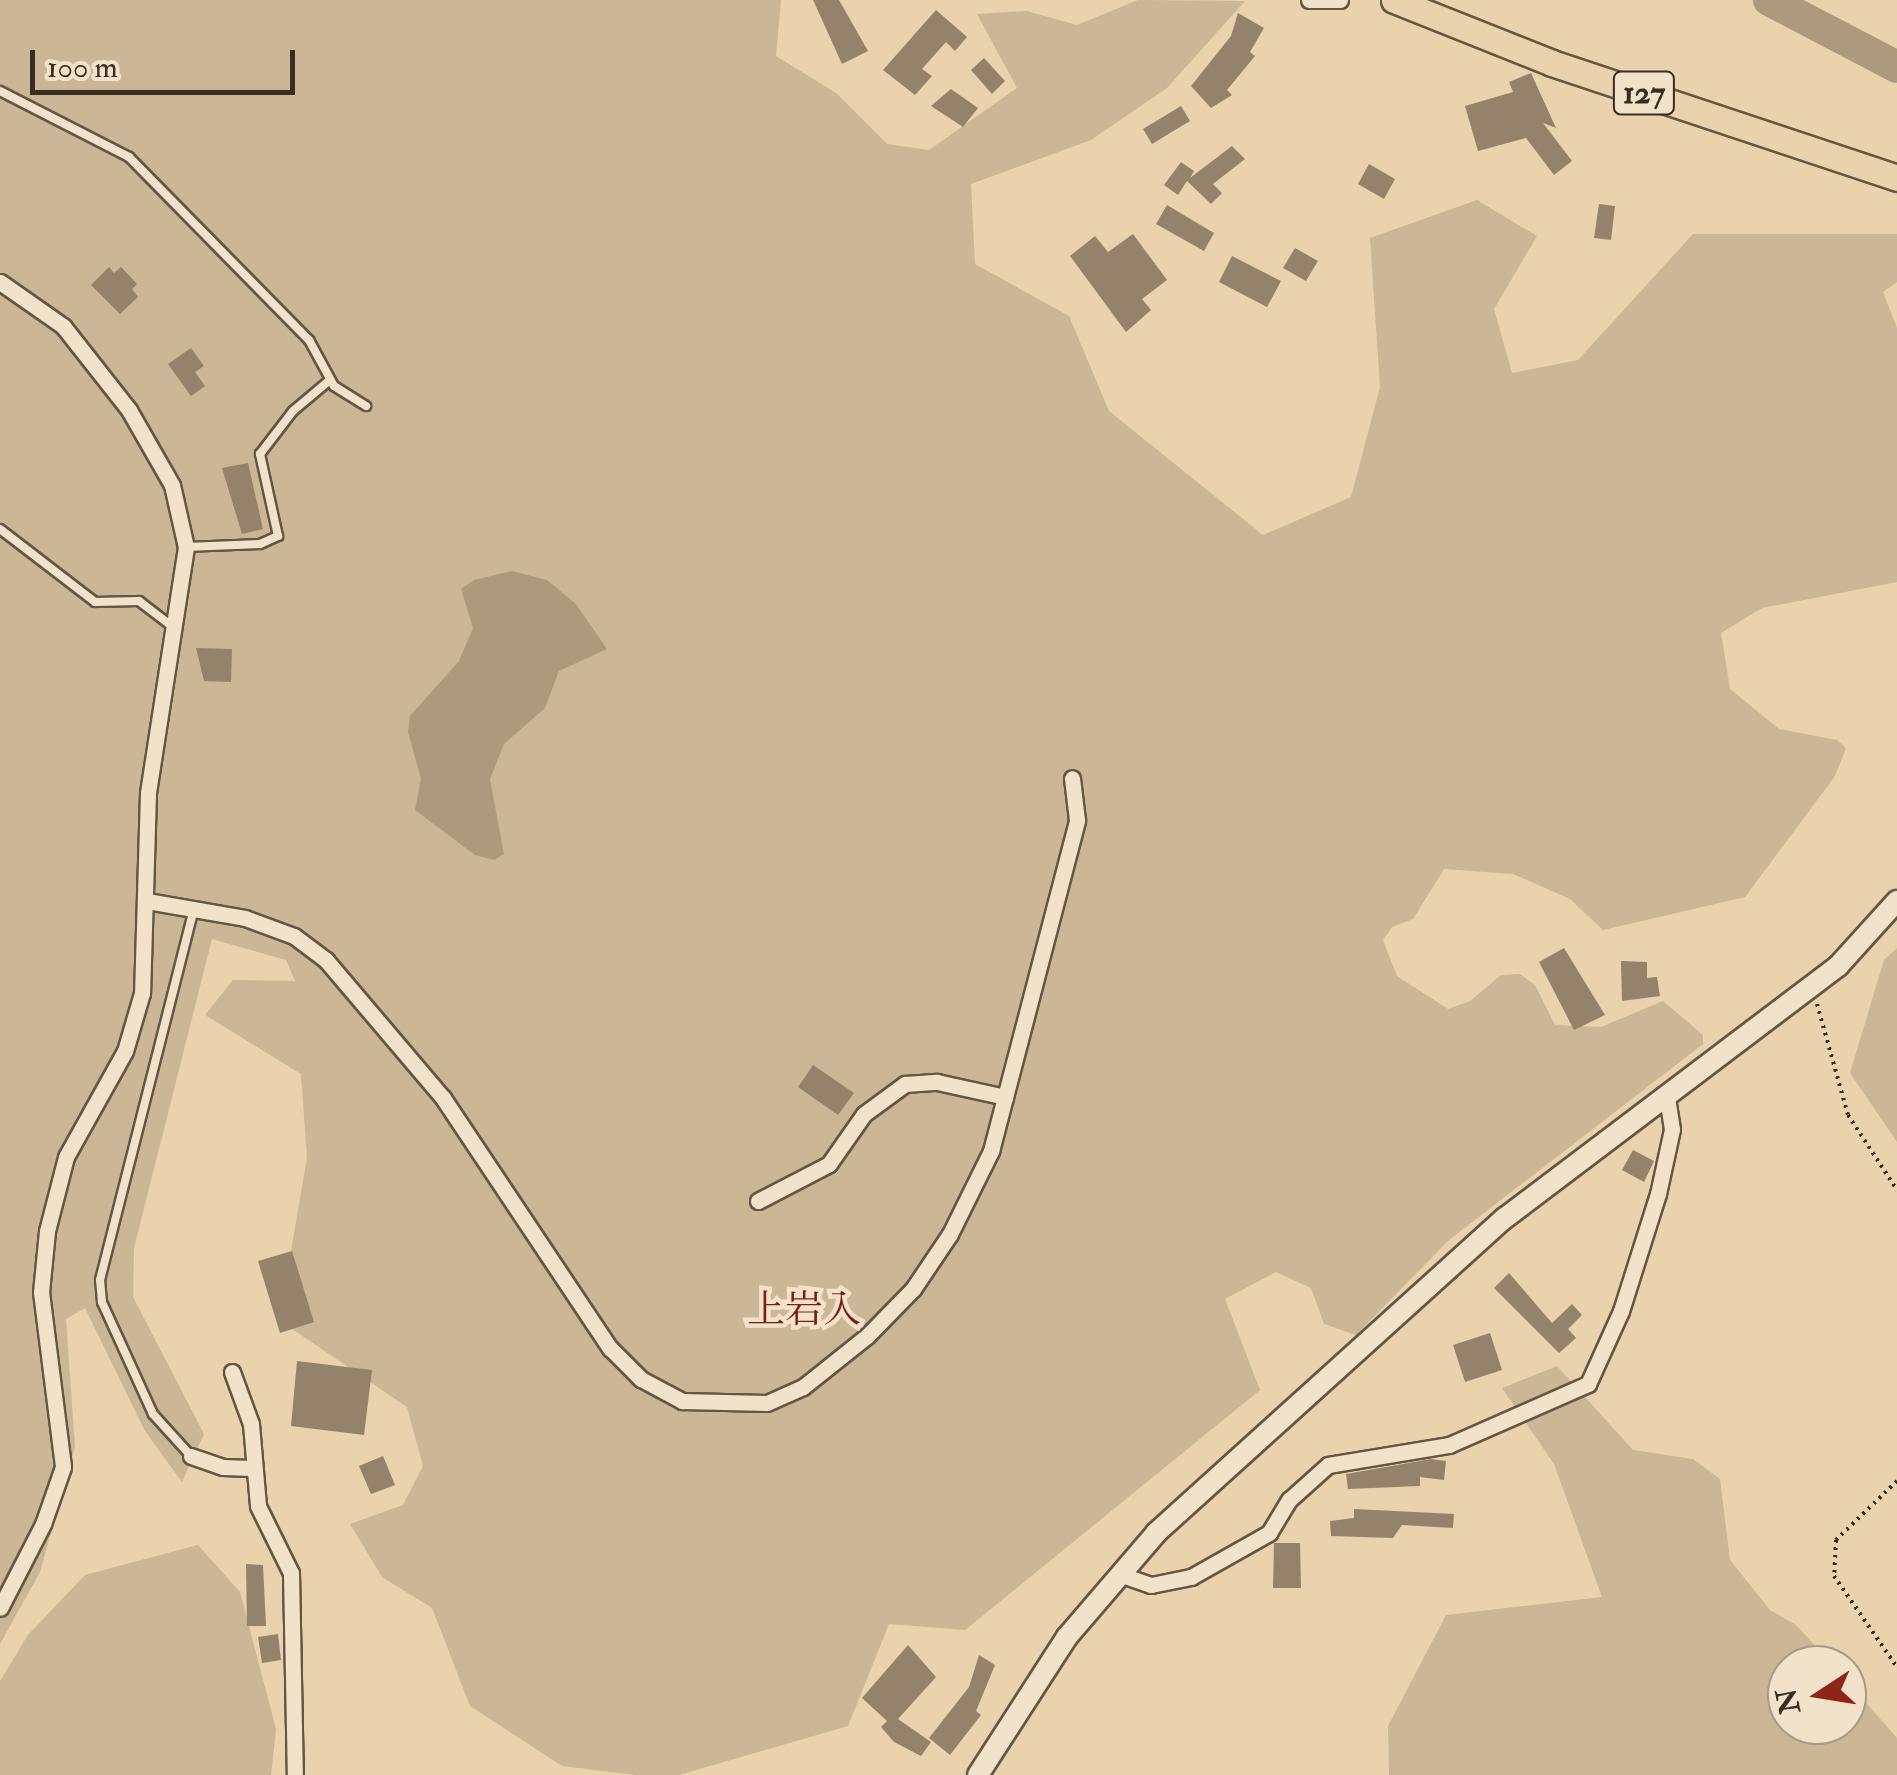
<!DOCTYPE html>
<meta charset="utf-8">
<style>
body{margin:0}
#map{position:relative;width:1897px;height:1775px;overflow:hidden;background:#e9d2ac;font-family:"IM FELL Double Pica","Noto Serif JP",serif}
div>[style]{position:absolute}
.green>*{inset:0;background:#cbb695}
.water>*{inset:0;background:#ad9a7d}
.river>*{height:32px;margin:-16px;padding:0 16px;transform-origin:16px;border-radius:16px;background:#ad9a7d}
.building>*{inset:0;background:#94836a}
.path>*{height:4px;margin-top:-2px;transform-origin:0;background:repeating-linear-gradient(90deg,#382d22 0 2.5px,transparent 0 7.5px)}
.roads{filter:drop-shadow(2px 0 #645644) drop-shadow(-2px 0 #645644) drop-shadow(0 2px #645644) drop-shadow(0 -2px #645644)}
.service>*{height:8px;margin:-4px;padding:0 4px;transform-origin:4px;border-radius:4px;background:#f1e2c9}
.minor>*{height:15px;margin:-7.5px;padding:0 7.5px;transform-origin:7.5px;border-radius:7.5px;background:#f1e2c9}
.tertiary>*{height:20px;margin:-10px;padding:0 10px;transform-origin:10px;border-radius:10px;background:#f1e2c9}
.trunk>*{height:25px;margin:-12.5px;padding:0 12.5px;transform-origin:12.5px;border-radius:12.5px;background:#e9d2ac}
span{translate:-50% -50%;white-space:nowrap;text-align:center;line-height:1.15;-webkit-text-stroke:9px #f1e2c9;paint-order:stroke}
.shield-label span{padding:2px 8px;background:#f1e2c9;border:2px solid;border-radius:8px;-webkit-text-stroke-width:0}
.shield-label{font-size:32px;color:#382d22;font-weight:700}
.neighbourhood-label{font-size:38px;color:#7a1f14}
.north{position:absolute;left:1767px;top:1645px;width:100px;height:100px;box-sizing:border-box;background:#f1e2c9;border:2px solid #a79a86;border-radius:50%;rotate:258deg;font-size:28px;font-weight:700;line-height:40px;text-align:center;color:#382d22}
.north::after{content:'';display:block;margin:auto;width:35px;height:45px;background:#8f2418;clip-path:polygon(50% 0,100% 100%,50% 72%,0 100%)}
.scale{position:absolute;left:30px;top:50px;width:265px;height:45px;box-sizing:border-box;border:5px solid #382d22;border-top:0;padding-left:12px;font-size:30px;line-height:35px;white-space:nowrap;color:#382d22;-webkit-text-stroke:8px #f1e2c9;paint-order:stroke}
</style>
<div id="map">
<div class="green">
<div style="clip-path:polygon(0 0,781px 0,776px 56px,836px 93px,887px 144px,929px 150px,1017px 88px,977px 14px,1027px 11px,1077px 25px,1138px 0,1245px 1px,1167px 88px,1091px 140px,971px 184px,975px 264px,1069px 316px,1109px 411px,1263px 535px,1351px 497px,1380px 387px,1370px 238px,1477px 200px,1537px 236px,1494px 309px,1512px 373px,1578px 360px,1693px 234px,1897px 234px,1897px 282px,1883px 292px,1897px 328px,1897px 582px,1762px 608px,1721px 633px,1730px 689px,1779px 729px,1837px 740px,1846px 748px,1835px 776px,1745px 897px,1603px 930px,1570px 899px,1513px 874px,1444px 869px,1413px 919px,1392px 927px,1383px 940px,1397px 976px,1448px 1009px,1470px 1001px,1501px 975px,1520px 974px,1535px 985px,1555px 1025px,1601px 1027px,1663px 1001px,1703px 1035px,1703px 1044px,1449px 1240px,1356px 1335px,1324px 1324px,1311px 1288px,1276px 1272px,1225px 1299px,1260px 1390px,965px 1630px,889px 1624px,848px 1726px,679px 1775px,635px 1775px,562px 1766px,470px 1706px,432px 1608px,382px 1577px,350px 1524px,403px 1505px,423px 1466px,407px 1407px,279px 1320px,307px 1158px,301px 1074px,205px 1015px,233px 980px,295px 981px,286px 960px,212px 939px,134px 1248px,133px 1297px,204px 1434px,182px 1482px,145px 1431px,85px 1308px,66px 1319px,75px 1447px,40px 1572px,0 1644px)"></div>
<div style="clip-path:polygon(1897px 948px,1897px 1142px,1850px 1073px,1884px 960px)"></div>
<div style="clip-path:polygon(1557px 1366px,1633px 1450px,1693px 1459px,1720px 1479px,1730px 1560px,1770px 1610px,1796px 1625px,1833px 1665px,1787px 1665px,1787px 1725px,1847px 1725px,1847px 1681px,1897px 1738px,1897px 1775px,1389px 1775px,1388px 1726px,1446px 1615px,1602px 1597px,1554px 1464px,1502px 1388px)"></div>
<div style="clip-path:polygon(198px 1545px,240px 1592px,276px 1729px,271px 1775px,0 1775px,0 1681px,28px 1635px,85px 1575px)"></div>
</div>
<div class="water">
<div style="clip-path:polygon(512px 571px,547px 580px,576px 604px,607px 649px,559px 671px,545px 708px,504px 744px,490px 779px,504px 854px,494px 860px,475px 855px,415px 810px,421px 779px,408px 732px,410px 716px,459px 661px,473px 628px,461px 589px,474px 580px)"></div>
</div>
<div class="river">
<div style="left:1769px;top:0;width:144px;rotate:27.6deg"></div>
</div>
<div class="building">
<div style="clip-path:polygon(813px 0,839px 0,868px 51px,842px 64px)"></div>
<div style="clip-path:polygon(936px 10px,967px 37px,955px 51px,946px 42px,922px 69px,932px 76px,915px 95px,883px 70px)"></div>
<div style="clip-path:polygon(1238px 13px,1264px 28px,1250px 52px,1255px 56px,1227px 90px,1232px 95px,1211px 108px,1191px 86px,1231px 36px)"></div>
<div style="clip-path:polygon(984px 58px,1005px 81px,992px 94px,971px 70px)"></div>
<div style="clip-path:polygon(1531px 73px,1556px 128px,1543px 123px,1572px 161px,1554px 175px,1526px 138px,1478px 151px,1465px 106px,1513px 92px,1509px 82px)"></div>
<div style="clip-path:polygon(951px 89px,978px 108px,963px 127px,931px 106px)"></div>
<div style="clip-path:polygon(1181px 106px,1190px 121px,1152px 144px,1143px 129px)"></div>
<div style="clip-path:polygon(1232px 146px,1245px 159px,1213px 184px,1222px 193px,1211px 204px,1187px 181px,1178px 195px,1164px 185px,1181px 162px,1194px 171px,1190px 178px)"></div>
<div style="clip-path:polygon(1369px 164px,1395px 179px,1384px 199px,1358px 184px)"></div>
<div style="clip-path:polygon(1599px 204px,1615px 206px,1611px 240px,1594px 238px)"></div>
<div style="clip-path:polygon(1167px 205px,1214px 233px,1204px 251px,1156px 224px)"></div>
<div style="clip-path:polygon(1133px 234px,1167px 280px,1142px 299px,1151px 310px,1126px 332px,1070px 256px,1095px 236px,1108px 252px)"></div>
<div style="clip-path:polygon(1295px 248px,1318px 261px,1306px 281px,1283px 268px)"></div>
<div style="clip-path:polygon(1232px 256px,1281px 281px,1267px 307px,1219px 282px)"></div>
<div style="clip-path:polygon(109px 267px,114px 273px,121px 267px,137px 284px,132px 289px,138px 297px,120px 314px,91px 285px)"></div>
<div style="clip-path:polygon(191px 348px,204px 366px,195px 372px,205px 386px,191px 396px,168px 364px)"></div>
<div style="clip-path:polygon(248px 463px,263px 529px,242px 534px,222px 468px)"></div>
<div style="clip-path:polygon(196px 648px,232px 649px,231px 682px,204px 681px)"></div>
<div style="clip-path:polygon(1564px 948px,1605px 1015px,1574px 1030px,1539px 962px)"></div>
<div style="clip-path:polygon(1621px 961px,1647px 962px,1647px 978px,1657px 977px,1660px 996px,1622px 1001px)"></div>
<div style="clip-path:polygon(813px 1065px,854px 1093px,838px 1115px,798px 1087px)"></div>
<div style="clip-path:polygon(1633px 1150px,1654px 1161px,1644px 1182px,1622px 1170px)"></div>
<div style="clip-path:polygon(292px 1251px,314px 1322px,280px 1333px,258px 1261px)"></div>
<div style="clip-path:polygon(1509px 1273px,1552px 1323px,1572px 1304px,1582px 1315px,1568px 1329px,1576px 1338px,1559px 1353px,1494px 1288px)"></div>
<div style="clip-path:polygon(1490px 1333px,1502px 1370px,1465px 1382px,1453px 1345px)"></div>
<div style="clip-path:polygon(297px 1361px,372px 1370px,364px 1435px,291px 1426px)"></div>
<div style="clip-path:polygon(383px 1456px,395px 1485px,371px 1494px,359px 1466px)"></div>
<div style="clip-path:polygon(1431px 1459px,1446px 1461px,1444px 1480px,1420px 1477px,1420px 1486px,1348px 1489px,1346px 1474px)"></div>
<div style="clip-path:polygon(1354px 1509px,1454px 1514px,1453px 1528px,1402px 1525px,1393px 1538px,1331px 1536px,1330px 1521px,1354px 1518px)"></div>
<div style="clip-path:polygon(1274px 1543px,1300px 1543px,1301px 1588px,1273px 1588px)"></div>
<div style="clip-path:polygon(246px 1564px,263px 1565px,266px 1626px,247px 1626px)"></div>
<div style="clip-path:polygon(278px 1634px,281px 1660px,262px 1663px,258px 1637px)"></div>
<div style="clip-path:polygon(908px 1645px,936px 1677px,898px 1719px,931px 1742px,921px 1756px,894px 1742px,881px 1727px,887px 1721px,862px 1698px)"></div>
<div style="clip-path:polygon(979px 1655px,995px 1665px,976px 1711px,981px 1715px,950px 1755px,929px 1738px,969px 1687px)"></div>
</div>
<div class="path">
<div style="left:1817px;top:1004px;width:115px;rotate:74.4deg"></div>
<div style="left:1848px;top:1115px;width:90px;rotate:56.8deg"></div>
<div style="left:1897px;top:1481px;width:85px;rotate:136deg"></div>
<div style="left:1836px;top:1540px;width:36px;rotate:93deg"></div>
<div style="left:1834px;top:1576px;width:111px;rotate:55.3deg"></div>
</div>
<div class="roads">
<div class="service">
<div style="left:0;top:91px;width:145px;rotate:27.1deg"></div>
<div style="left:129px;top:157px;width:257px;rotate:45.5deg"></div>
<div style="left:309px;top:340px;width:52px;rotate:61.5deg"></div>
<div style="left:334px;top:386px;width:38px;rotate:32deg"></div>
<div style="left:0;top:529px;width:120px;rotate:37.5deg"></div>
<div style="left:95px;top:602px;width:44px;rotate:-1.3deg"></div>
<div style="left:139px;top:601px;width:43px;rotate:37.4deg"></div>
<div style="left:186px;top:547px;width:74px;rotate:-2.3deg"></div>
<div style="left:260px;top:544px;width:20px;rotate:-24deg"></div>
<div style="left:278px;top:536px;width:84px;rotate:-102.4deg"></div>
<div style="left:260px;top:454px;width:54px;rotate:-52.5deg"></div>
<div style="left:293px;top:411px;width:48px;rotate:-40deg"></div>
<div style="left:191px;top:1456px;width:57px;rotate:-132.1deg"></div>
<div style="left:153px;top:1414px;width:123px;rotate:-114.5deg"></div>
<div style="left:102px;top:1302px;width:22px;rotate:-95deg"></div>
<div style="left:100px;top:1280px;width:383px;rotate:-75.8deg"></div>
</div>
<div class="minor">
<div style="left:1309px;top:0;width:31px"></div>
<div style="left:0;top:282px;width:77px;rotate:34.9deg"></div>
<div style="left:63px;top:326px;width:107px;rotate:51.8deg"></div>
<div style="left:129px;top:410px;width:86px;rotate:60.2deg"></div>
<div style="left:172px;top:485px;width:64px;rotate:77.3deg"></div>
<div style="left:186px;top:547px;width:249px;rotate:98.8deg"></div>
<div style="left:148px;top:793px;width:200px;rotate:91.7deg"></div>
<div style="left:142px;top:993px;width:60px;rotate:106.3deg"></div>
<div style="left:125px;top:1051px;width:121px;rotate:119.1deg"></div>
<div style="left:66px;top:1157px;width:76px;rotate:104.4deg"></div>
<div style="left:47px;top:1231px;width:61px;rotate:95.6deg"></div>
<div style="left:41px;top:1292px;width:176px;rotate:82.8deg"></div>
<div style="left:63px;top:1467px;width:60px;rotate:109.3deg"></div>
<div style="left:43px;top:1524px;width:94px;rotate:117.1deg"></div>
<div style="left:147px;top:901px;width:99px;rotate:9.8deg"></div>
<div style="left:245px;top:918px;width:52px;rotate:20.2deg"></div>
<div style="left:294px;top:936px;width:40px;rotate:37deg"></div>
<div style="left:326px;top:960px;width:181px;rotate:49.7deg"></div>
<div style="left:443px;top:1098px;width:301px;rotate:56.3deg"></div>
<div style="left:610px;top:1348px;width:44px;rotate:45deg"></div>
<div style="left:641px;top:1379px;width:47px;rotate:28.2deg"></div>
<div style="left:682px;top:1401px;width:85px;rotate:1.3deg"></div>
<div style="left:767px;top:1403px;width:39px;rotate:-24deg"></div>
<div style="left:803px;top:1387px;width:82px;rotate:-38.6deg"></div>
<div style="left:867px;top:1336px;width:66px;rotate:-45.6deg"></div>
<div style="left:913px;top:1289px;width:66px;rotate:-56.1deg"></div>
<div style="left:950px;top:1234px;width:93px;rotate:-63.7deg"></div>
<div style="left:991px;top:1151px;width:342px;rotate:-75.4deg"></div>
<div style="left:1077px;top:820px;width:42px;rotate:-96.8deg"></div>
<div style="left:758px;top:1201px;width:80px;rotate:-27.5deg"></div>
<div style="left:829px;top:1164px;width:61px;rotate:-55deg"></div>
<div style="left:864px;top:1114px;width:51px;rotate:-36.2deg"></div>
<div style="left:905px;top:1084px;width:32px;rotate:-4deg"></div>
<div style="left:937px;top:1082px;width:70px;rotate:12.4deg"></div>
<div style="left:232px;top:1372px;width:55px;rotate:69.9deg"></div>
<div style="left:251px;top:1424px;width:82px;rotate:85.1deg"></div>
<div style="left:258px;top:1506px;width:75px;rotate:63.8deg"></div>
<div style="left:291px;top:1573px;width:202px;rotate:88.9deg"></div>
<div style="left:191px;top:1456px;width:34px;rotate:19deg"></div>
<div style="left:223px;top:1467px;width:29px;rotate:2deg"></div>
<div style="left:1119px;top:1574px;width:34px;rotate:19deg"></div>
<div style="left:1151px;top:1585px;width:41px;rotate:-11.3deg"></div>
<div style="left:1191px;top:1577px;width:90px;rotate:-29.4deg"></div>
<div style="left:1269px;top:1533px;width:39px;rotate:-59deg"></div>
<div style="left:1289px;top:1500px;width:52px;rotate:-41.9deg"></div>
<div style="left:1328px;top:1465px;width:123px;rotate:-9.4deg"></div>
<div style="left:1449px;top:1445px;width:152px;rotate:-23.7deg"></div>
<div style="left:1588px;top:1384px;width:80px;rotate:-65.7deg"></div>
<div style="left:1621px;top:1311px;width:123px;rotate:-72.5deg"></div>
<div style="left:1658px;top:1194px;width:66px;rotate:-77.8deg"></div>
<div style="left:1672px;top:1129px;width:33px;rotate:-99deg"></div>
</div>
<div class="tertiary">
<div style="left:978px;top:1775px;width:164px;rotate:-57.2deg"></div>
<div style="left:1067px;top:1637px;width:137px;rotate:-49.4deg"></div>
<div style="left:1156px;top:1533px;width:470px;rotate:-42.1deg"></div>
<div style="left:1505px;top:1218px;width:418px;rotate:-37.1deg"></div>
<div style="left:1838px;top:966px;width:88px;rotate:-47.8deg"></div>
</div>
<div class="trunk">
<div style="left:1394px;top:0;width:170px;rotate:21.7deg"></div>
<div style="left:1552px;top:63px;width:364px;rotate:18.4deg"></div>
</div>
</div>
<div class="shield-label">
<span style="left:1644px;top:93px">127</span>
</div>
<div class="neighbourhood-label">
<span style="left:804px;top:1311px">上岩入</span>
</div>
<div class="north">N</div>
<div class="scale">100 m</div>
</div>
